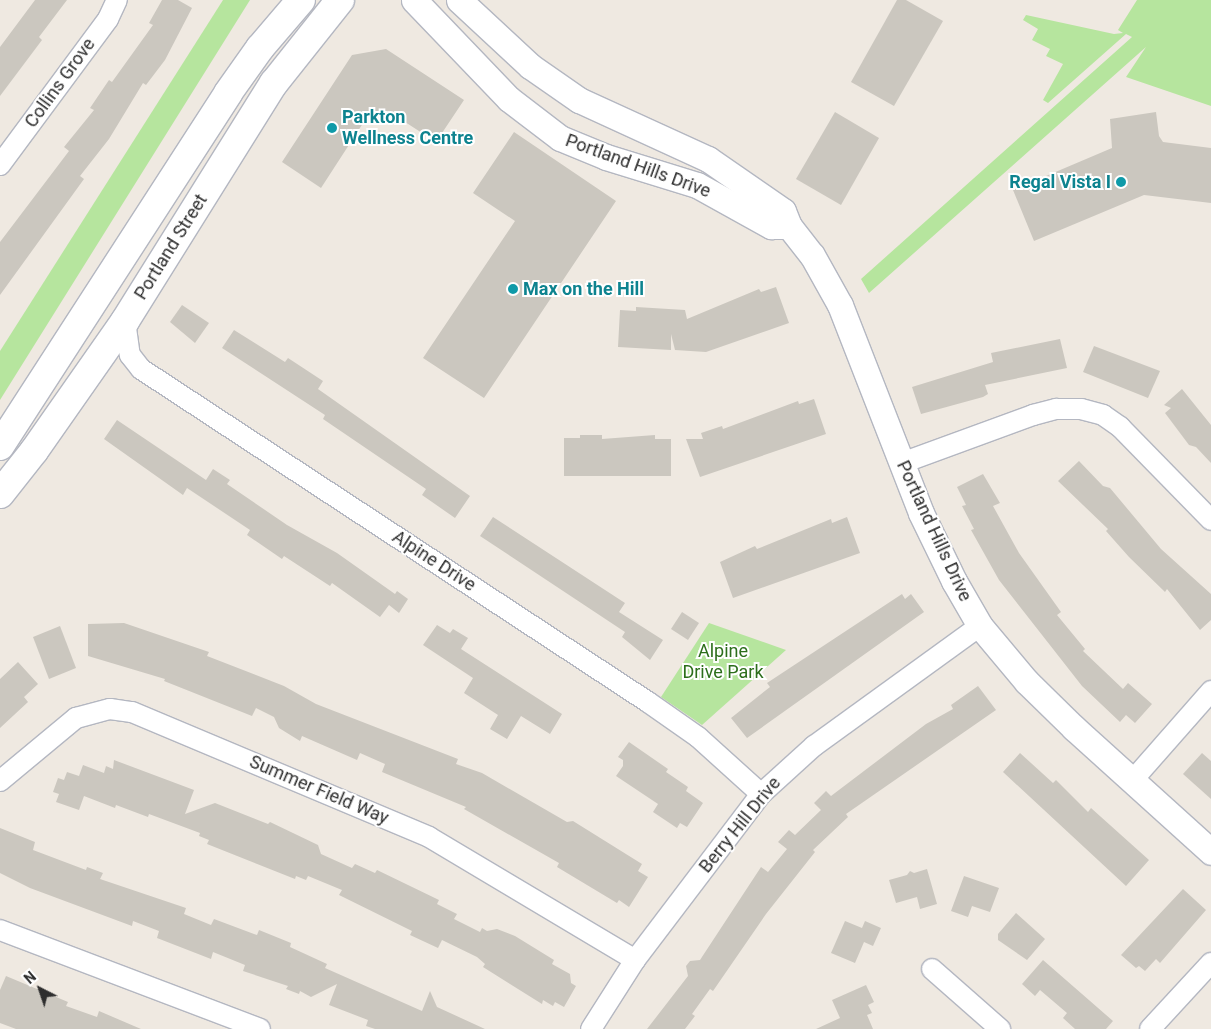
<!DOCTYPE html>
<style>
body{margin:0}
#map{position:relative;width:1211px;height:1029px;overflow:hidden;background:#efe9e1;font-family:Roboto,sans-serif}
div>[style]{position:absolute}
.green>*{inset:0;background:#b6e59e}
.building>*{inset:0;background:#cbc7bf}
.roads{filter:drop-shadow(1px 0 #b4b7c1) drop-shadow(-1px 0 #b4b7c1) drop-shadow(0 1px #b4b7c1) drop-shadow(0 -1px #b4b7c1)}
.minor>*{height:20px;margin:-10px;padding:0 10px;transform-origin:10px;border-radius:10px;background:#fff}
.tertiary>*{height:25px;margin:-12.5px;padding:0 12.5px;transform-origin:12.5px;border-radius:12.5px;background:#fff}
.secondary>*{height:28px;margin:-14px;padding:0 14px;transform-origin:14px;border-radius:14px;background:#fff}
.dots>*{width:14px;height:14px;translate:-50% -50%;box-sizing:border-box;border:2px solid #fff;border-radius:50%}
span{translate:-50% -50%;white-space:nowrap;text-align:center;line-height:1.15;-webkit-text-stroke:4px #fff;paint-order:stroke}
.street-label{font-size:18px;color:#2e2e2e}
.culture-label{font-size:18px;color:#0d838f;font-weight:700}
.left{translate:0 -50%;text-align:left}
.right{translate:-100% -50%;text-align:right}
.park-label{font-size:18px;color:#2c6e1b}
.north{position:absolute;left:15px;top:964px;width:50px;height:50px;-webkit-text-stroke:4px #fff;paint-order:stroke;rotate:319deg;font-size:14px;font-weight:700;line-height:20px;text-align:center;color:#2e2e2e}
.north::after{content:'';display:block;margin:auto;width:18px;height:22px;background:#2e2e2e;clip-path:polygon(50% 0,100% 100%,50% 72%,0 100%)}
</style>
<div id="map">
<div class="green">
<div style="clip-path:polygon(223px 0,250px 0,0 400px,0 351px)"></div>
<div style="clip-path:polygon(1137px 0,1211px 0,1211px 106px,1126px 77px,1146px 47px,869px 293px,861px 279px,1132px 37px,1126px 34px,1048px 103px,1043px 100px,1063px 64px,1046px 56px,1050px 49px,1032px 40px,1038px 29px,1023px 20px,1026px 15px,1114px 34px,1123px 33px,1118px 30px)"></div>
<div style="clip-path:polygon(709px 623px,786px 650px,702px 725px,661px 697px)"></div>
</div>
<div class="building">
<div style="clip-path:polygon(35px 0,67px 0,39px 37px,42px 40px,0 96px,0 47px)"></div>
<div style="clip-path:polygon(162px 0,178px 0,192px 8px,165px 60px,146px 85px,143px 83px,109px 139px,80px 176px,84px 179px,0 295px,0 242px,69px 151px,64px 147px,94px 110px,90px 108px,109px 80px,112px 82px,153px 25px,149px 23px)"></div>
<div style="clip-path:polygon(897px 0,906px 0,943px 21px,894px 106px,851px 82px)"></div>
<div style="clip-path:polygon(386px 49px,464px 100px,436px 142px,388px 111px,369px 114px,321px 188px,282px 162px,352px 55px)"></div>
<div style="clip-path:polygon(835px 112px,879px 138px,841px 205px,796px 179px)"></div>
<div style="clip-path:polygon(1156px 112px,1159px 136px,1163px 142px,1211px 148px,1211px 203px,1144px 195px,1034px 241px,1013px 190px,1112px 148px,1110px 119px)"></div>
<div style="clip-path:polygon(514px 132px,616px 201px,484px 398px,423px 358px,515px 221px,473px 193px)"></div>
<div style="clip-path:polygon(776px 287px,789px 323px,706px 352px,675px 350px,671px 334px,671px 350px,618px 347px,620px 310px,636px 311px,636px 307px,685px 310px,687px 319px,759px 289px,761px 292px)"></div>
<div style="clip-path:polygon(182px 305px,209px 323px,195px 343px,170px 322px)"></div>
<div style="clip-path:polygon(234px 330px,285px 362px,288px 358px,323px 381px,318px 389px,470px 496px,455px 518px,422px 495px,426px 489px,323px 419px,325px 415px,222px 348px)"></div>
<div style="clip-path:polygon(1060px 339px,1067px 368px,985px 385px,988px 394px,983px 397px,921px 414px,912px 387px,993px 362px,991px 353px)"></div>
<div style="clip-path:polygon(1094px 346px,1160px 371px,1148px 398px,1083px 372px)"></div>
<div style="clip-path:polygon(1182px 389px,1211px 425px,1211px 463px,1196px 447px,1189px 445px,1165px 413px,1171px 408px,1164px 405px)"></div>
<div style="clip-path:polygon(814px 399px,826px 434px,700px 477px,686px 439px,703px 439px,701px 433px,722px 426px,723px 429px,798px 401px,799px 404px)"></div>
<div style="clip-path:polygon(117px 420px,206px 480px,213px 469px,230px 480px,227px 484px,287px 525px,337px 553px,395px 594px,397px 591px,408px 599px,399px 613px,389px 605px,380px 617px,332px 583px,330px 586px,284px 556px,282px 559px,247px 535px,250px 530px,187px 488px,183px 495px,104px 439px)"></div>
<div style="clip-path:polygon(580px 435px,602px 435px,602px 439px,655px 435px,655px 439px,671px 439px,671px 476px,564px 476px,564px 438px,580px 438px)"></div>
<div style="clip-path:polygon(1079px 461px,1103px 486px,1110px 488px,1161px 549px,1211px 594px,1211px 620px,1200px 630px,1167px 589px,1165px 592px,1129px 557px,1106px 531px,1108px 529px,1058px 481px)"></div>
<div style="clip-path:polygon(983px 474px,1000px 503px,993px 506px,1019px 553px,1061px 612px,1057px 615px,1085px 649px,1083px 651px,1123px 689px,1128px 683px,1152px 704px,1135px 723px,1126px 715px,1120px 722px,1082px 686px,999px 580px,971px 530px,974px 529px,962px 506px,966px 505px,957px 487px)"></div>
<div style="clip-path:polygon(493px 517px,625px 603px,619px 612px,663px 640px,650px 660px,622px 637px,625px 632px,480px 536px)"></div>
<div style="clip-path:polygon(847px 517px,860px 553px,733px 598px,720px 562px,755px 546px,757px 549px,831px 519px,832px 523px)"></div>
<div style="clip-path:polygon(902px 594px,905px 599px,911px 594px,924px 612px,747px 738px,731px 718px,770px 687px,767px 683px)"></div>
<div style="clip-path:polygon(682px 612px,699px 623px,688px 640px,671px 629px)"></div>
<div style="clip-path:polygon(124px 623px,209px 652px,207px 656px,284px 686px,316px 704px,458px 759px,456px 764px,482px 773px,567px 822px,573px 821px,642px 864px,638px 871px,648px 877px,629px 907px,619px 900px,617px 903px,557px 867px,559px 863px,464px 809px,466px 807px,382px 772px,385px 764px,360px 753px,357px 760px,302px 736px,300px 741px,279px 728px,274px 717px,256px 708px,252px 716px,164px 681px,165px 679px,88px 656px,88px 624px)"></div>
<div style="clip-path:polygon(437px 625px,450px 633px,453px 629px,468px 638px,461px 649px,562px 714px,550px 734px,521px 716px,507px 739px,490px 729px,498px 715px,464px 693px,473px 678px,423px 645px)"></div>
<div style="clip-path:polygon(60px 626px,76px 668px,49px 679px,33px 637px)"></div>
<div style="clip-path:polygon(18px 662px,38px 684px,24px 697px,28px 702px,0 728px,0 679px)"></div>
<div style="clip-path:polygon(978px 686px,996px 710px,846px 814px,848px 817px,813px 850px,815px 852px,766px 914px,713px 991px,710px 989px,692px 1014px,695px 1016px,685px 1029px,647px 1029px,688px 976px,686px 966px,690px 961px,700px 960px,761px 867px,768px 872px,787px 849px,778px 842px,789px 830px,795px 835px,821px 810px,814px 803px,826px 791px,831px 796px,926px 724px,953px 709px,951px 705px)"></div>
<div style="clip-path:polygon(629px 742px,668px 769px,666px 772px,688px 787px,686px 791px,703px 803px,687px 827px,680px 823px,677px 828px,653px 812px,658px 804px,616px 776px,623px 766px,623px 760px,618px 757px)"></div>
<div style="clip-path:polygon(1020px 753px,1053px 783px,1056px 780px,1088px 812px,1091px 808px,1149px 860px,1126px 886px,1003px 772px)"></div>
<div style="clip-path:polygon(1202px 753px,1211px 761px,1211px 799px,1183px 774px)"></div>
<div style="clip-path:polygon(114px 760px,194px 790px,185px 814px,215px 803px,268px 824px,270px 822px,318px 845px,321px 854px,352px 868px,355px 864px,375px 873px,377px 870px,439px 900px,437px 904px,457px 914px,454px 919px,480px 932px,482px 928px,487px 931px,497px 929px,515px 936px,554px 960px,552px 964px,570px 974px,571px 983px,576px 986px,564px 1007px,555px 1002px,553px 1006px,543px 1000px,542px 1004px,483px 967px,485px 964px,477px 957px,442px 940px,438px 948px,410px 935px,412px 931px,339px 895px,342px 890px,308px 876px,306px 880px,296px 876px,295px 879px,207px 844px,209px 840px,199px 836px,200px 833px,149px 814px,148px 817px,116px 805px,115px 808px,84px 796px,79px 810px,56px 802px,59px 794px,53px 792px,58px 778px,64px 780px,67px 772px,79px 776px,83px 765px,104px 773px,106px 766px,113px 769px)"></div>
<div style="clip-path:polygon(0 828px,35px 842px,33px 850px,86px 870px,87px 867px,103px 873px,100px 879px,186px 908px,184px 914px,211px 925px,214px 919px,257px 935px,259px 930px,291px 943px,290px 947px,327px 964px,325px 968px,422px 1011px,430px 991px,437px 1007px,485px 1029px,375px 1029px,366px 1026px,368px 1020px,329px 1005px,337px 984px,311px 997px,300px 991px,299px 994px,286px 989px,288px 986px,243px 971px,245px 965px,213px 952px,211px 959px,157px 938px,159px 931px,133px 921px,132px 926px,30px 888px,0 873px)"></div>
<div style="clip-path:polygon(927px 869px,937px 904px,920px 909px,917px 897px,896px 903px,889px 880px,907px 875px,910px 871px,914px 873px)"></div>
<div style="clip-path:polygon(964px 876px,999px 888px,990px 912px,972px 906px,968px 917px,951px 911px)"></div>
<div style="clip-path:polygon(1183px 889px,1206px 910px,1160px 963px,1156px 959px,1145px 971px,1139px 966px,1136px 968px,1121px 955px)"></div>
<div style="clip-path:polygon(1016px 913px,1045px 939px,1027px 960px,998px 940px,998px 934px)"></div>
<div style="clip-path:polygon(845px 921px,862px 928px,865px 921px,881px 928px,873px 946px,864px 942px,855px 963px,831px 953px)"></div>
<div style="clip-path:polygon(1043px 960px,1113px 1021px,1106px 1029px,1075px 1029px,1063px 1018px,1067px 1013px,1040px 990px,1035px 996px,1022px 984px)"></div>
<div style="clip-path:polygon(6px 976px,68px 1002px,66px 1006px,97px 1017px,99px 1011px,141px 1029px,16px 1029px,0 1023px,0 990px)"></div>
<div style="clip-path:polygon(866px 985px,874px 1002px,868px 1005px,872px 1013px,867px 1015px,873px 1029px,816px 1029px,840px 1018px,832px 1000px)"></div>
</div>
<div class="roads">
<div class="minor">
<div style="left:0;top:165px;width:182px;rotate:-53.5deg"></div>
<div style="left:108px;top:19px;width:21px;rotate:-65deg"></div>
<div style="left:125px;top:321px;width:34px;rotate:82deg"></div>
<div style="left:130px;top:355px;width:18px;rotate:52deg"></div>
<div style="left:141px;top:369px;width:607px;rotate:33.3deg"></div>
<div style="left:648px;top:702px;width:61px;rotate:35deg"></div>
<div style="left:698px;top:737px;width:85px;rotate:42.1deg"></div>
<div style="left:902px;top:463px;width:140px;rotate:-20.1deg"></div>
<div style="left:1033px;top:415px;width:24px;rotate:-15deg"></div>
<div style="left:1056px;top:409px;width:25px"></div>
<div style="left:1081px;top:409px;width:23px;rotate:15deg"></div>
<div style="left:1103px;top:415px;width:21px;rotate:35deg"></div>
<div style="left:1120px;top:427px;width:130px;rotate:45.6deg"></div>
<div style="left:0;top:781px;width:99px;rotate:-39.7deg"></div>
<div style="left:76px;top:718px;width:35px;rotate:-15deg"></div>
<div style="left:110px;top:709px;width:22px;rotate:8deg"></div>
<div style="left:132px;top:712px;width:322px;rotate:22.8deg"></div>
<div style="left:429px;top:837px;width:240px;rotate:30.8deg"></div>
<div style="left:1132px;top:781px;width:120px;rotate:-48.7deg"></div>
<div style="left:0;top:930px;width:278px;rotate:20.8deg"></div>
<div style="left:932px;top:969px;width:91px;rotate:41.4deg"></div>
<div style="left:591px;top:1029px;width:82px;rotate:-57.5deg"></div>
<div style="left:635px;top:960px;width:208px;rotate:-52.8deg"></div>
<div style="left:761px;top:794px;width:72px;rotate:-42.2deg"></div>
<div style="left:814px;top:746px;width:205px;rotate:-35.9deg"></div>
<div style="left:1150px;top:1029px;width:90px;rotate:-47.3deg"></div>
</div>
<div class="tertiary">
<div style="left:414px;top:0;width:137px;rotate:46.2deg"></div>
<div style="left:509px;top:99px;width:64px;rotate:37.4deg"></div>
<div style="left:560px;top:138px;width:50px;rotate:22.4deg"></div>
<div style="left:606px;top:157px;width:95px;rotate:17.1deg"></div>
<div style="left:697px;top:185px;width:85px;rotate:29deg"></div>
<div style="left:771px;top:226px;width:18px"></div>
<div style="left:459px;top:0;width:97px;rotate:42.9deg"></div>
<div style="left:530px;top:66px;width:60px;rotate:34.8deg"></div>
<div style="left:579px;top:100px;width:142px;rotate:24.6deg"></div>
<div style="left:708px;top:159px;width:91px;rotate:34.7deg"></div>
<div style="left:783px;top:211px;width:16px;rotate:68deg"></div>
<div style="left:789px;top:226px;width:37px;rotate:52deg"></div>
<div style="left:812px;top:255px;width:57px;rotate:60.8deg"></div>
<div style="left:840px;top:305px;width:223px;rotate:68.7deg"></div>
<div style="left:921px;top:513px;width:76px;rotate:64.1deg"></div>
<div style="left:954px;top:581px;width:52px;rotate:60deg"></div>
<div style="left:980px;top:626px;width:73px;rotate:50deg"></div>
<div style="left:1027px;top:682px;width:66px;rotate:44.4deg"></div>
<div style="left:1074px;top:728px;width:185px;rotate:42.1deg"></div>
</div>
<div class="secondary">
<div style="left:0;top:446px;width:420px;rotate:-57.1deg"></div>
<div style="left:228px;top:93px;width:55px;rotate:-54.6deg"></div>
<div style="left:260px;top:48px;width:63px;rotate:-49.5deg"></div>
<div style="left:0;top:494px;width:55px;rotate:-51.7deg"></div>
<div style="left:34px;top:451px;width:159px;rotate:-55deg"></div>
<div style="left:125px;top:321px;width:281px;rotate:-58deg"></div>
<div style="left:274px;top:83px;width:106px;rotate:-51.5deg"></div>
</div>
</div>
<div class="dots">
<div style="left:332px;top:128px;background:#0f9aa8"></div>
<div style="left:1121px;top:182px;background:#0f9aa8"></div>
<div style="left:513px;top:289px;background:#0f9aa8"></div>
</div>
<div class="street-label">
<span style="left:60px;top:83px;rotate:-54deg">Collins Grove</span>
<span style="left:638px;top:166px;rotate:20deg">Portland Hills Drive</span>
<span style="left:171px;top:247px;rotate:-58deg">Portland Street</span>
<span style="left:934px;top:531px;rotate:65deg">Portland Hills Drive</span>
<span style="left:434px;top:561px;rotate:33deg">Alpine Drive</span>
<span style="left:319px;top:790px;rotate:23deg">Summer Field Way</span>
<span style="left:740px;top:825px;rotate:-51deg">Berry Hill Drive</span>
</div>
<div class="culture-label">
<span class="left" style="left:342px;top:128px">Parkton<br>Wellness Centre</span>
<span class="right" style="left:1111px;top:182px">Regal Vista I</span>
<span class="left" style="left:523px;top:289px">Max on the Hill</span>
</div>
<div class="park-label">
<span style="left:723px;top:662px">Alpine<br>Drive Park</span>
</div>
<div class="north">N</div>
</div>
